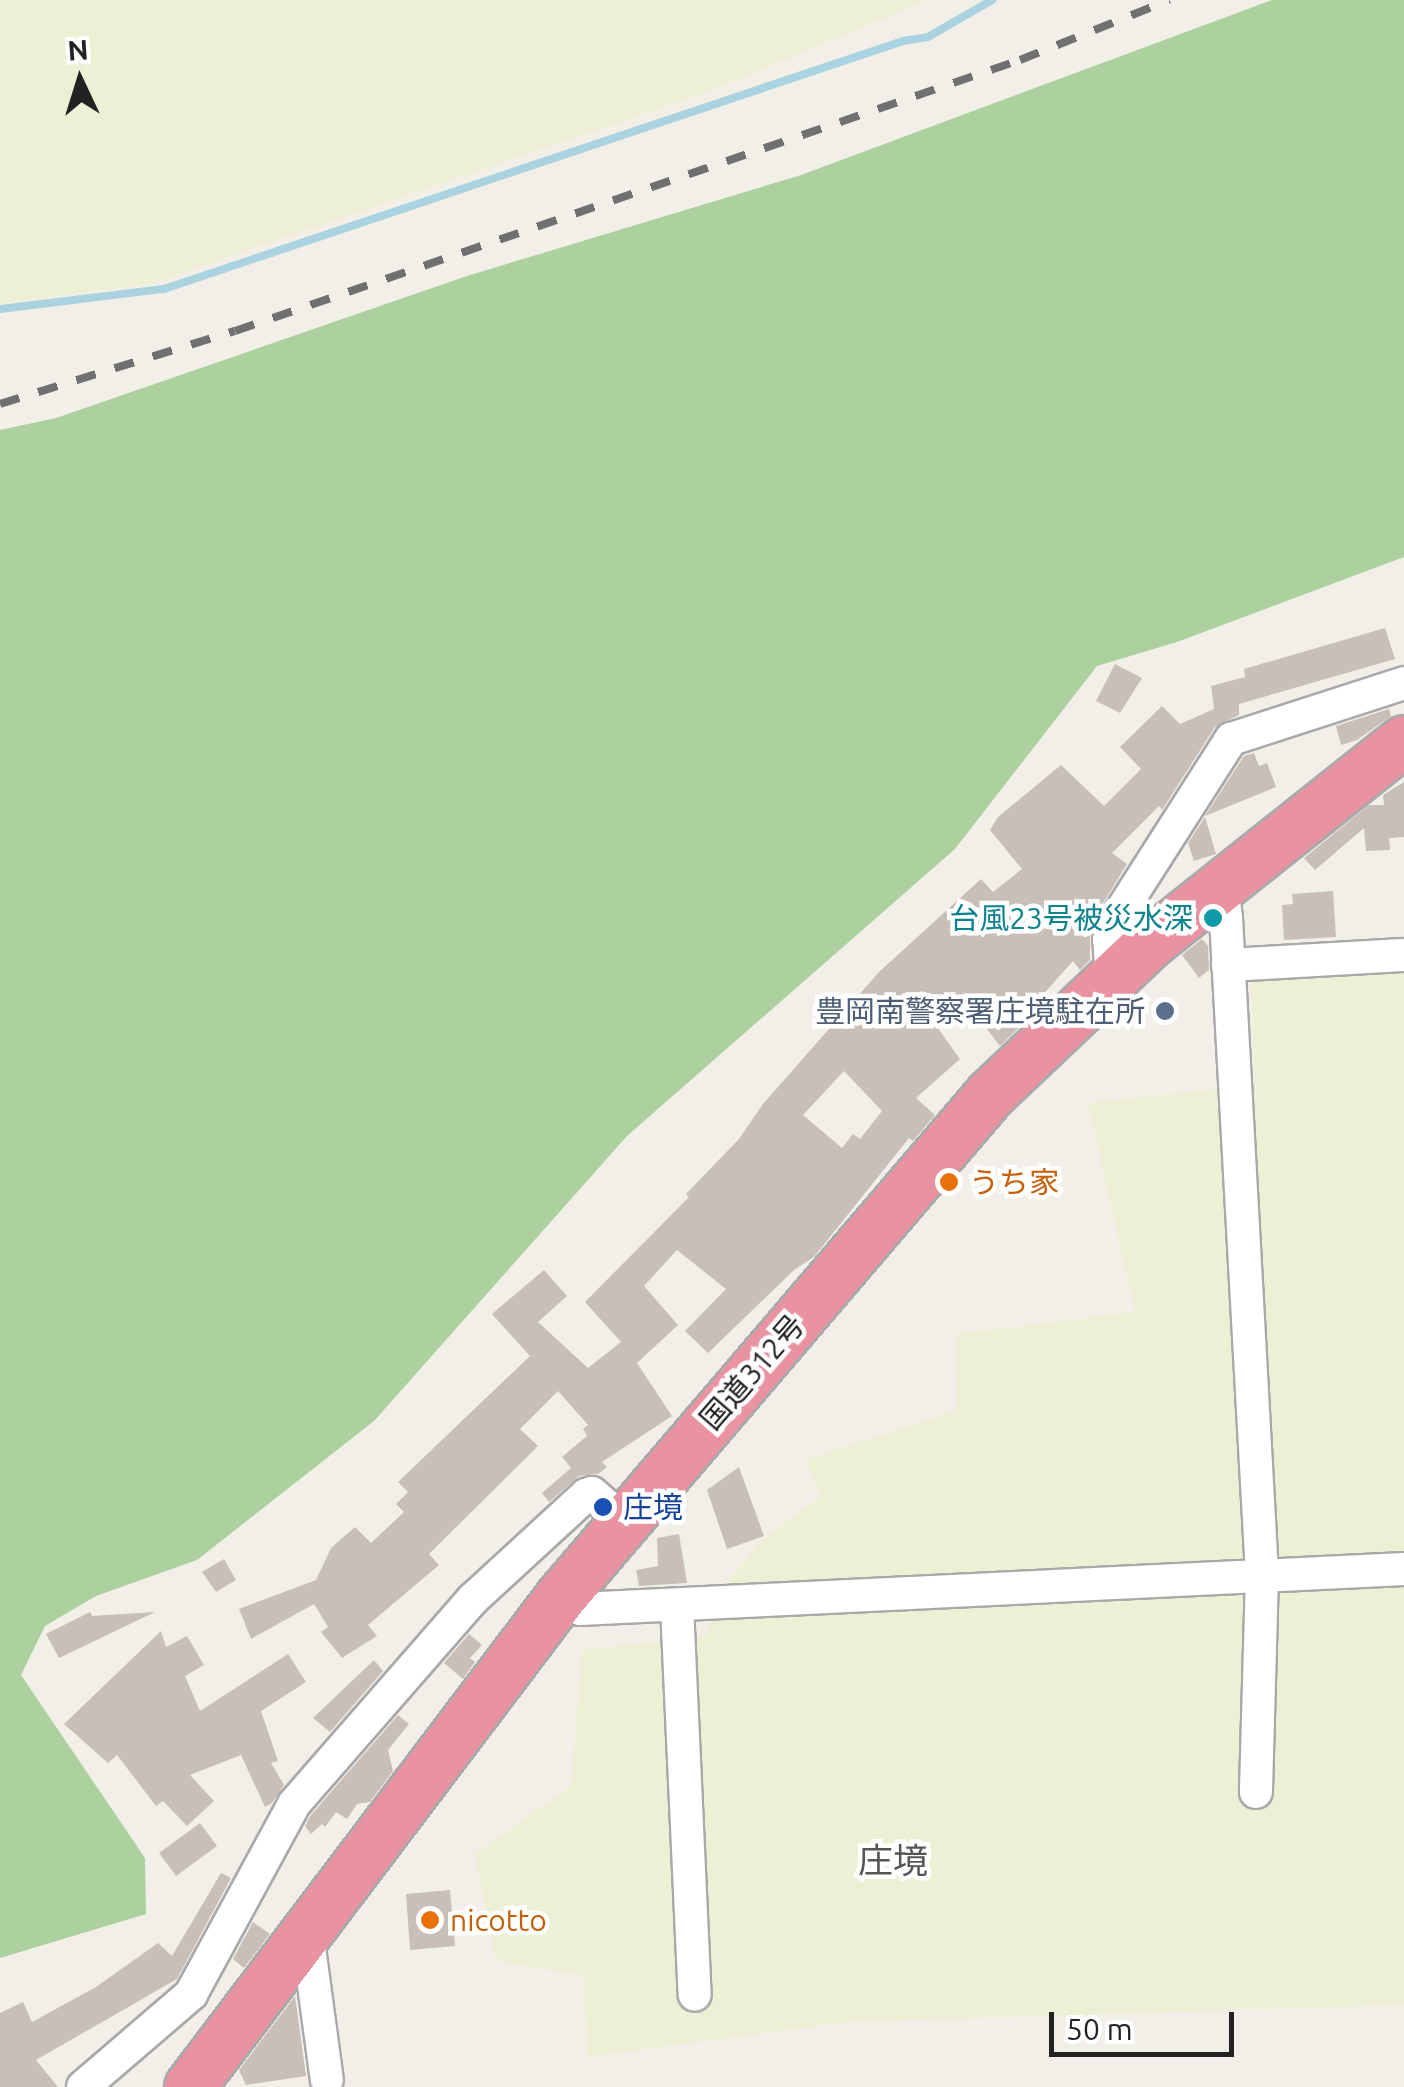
<!DOCTYPE html>
<meta charset="utf-8">
<style>
body{margin:0}
#map{position:relative;width:1404px;height:2087px;overflow:hidden;background:#f2efe9;font-family:Ubuntu,"Noto Sans JP",sans-serif}
div>[style]{position:absolute}
.farmland>*{inset:0;background:#eef0d5}
.forest>*{inset:0;background:#add19e}
.stream>*{height:8px;margin:-4px;padding:0 4px;transform-origin:4px;border-radius:4px;background:#aad3df}
.building>*{inset:0;background:#c7bfb8}
.roads{filter:drop-shadow(2px 0 #a9a9a9) drop-shadow(-2px 0 #a9a9a9) drop-shadow(0 2px #a9a9a9) drop-shadow(0 -2px #a9a9a9)}
.minor>*{height:32px;margin:-16px;padding:0 16px;transform-origin:16px;border-radius:16px;background:#fff}
.highway>*{height:50px;margin:-25px;padding:0 25px;transform-origin:25px;border-radius:25px;background:#e892a2}
.rail>*{height:8px;margin-top:-4px;transform-origin:0;background:repeating-linear-gradient(90deg,#707070 0 20px,transparent 0 40px)}
.dots>*{width:28px;height:28px;translate:-50% -50%;box-sizing:border-box;border:5px solid #fff;border-radius:50%}
span{translate:-50% -50%;white-space:nowrap;text-align:center;line-height:1.15;-webkit-text-stroke:9px #fff;paint-order:stroke}
.culture-label{font-size:30px;color:#0d838f}
.right{translate:-100% -50%;text-align:right}
.service-label{font-size:30px;color:#4e5e75}
.food-label{font-size:30px;color:#c56008}
.left{translate:0 -50%;text-align:left}
.street-label{font-size:30px;color:#222}
.transit-label{font-size:30px;color:#164399}
.quarter-label{font-size:35px;color:#555}
.north{position:absolute;left:30px;top:30px;width:100px;height:100px;-webkit-text-stroke:8px #fff;paint-order:stroke;rotate:356deg;font-size:28px;font-weight:700;line-height:40px;text-align:center;color:#222}
.north::after{content:'';display:block;margin:auto;width:35px;height:45px;background:#222;clip-path:polygon(50% 0,100% 100%,50% 72%,0 100%)}
.scale{position:absolute;left:1049px;top:2012px;width:185px;height:45px;box-sizing:border-box;border:5px solid #222;border-top:0;padding-left:12px;font-size:30px;line-height:35px;white-space:nowrap;color:#222;-webkit-text-stroke:8px #fff;paint-order:stroke}
</style>
<div id="map">
<div class="farmland">
<div style="clip-path:polygon(0 0,928px 0,705px 93px,150px 284px,0 304px)"></div>
<div style="clip-path:polygon(1404px 969px,1404px 2005px,848px 2022px,588px 2057px,583px 1976px,496px 1961px,475px 1854px,571px 1786px,582px 1650px,706px 1636px,731px 1577px,765px 1537px,820px 1497px,806px 1459px,956px 1411px,957px 1334px,1135px 1312px,1088px 1103px,1255px 1085px,1251px 979px)"></div>
</div>
<div class="forest">
<div style="clip-path:polygon(1272px 0,1404px 0,1404px 557px,1177px 642px,1097px 666px,955px 849px,627px 1136px,374px 1421px,197px 1560px,96px 1596px,45px 1626px,21px 1675px,145px 1858px,146px 1914px,0 1958px,0 430px,56px 418px,467px 276px,801px 175px)"></div>
</div>
<div class="stream">
<div style="left:0;top:309px;width:165px;rotate:-7deg"></div>
<div style="left:164px;top:289px;width:780px;rotate:-18.55deg"></div>
<div style="left:903px;top:41px;width:25px;rotate:-9deg"></div>
<div style="left:928px;top:37px;width:74px;rotate:-30deg"></div>
</div>
<div class="building">
<div style="clip-path:polygon(evenodd,1385px 628px,1395px 659px,1239px 704px,1239px 715px,1215px 727px,1162px 810px,1159px 806px,1112px 853px,1127px 864px,1097px 913px,1090px 934px,1090px 960px,1080px 970px,1073px 961px,1040px 998px,1045px 1003px,1000px 1046px,967px 1003px,937px 1027px,960px 1059px,916px 1098px,935px 1115px,913px 1141px,909px 1138px,814px 1257px,794px 1270px,708px 1353px,685px 1331px,726px 1289px,677px 1250px,644px 1286px,678px 1325px,637px 1363px,672px 1416px,602px 1462px,607px 1467px,598px 1474px,579px 1476px,549px 1502px,542px 1493px,571px 1468px,562px 1457px,587px 1436px,583px 1429px,588px 1425px,558px 1391px,520px 1429px,538px 1446px,429px 1554px,439px 1565px,368px 1625px,377px 1636px,342px 1658px,321px 1632px,328px 1627px,314px 1604px,251px 1639px,239px 1609px,316px 1580px,331px 1548px,355px 1527px,371px 1543px,404px 1512px,396px 1504px,408px 1492px,398px 1482px,530px 1356px,492px 1314px,544px 1270px,567px 1296px,538px 1322px,588px 1368px,621px 1342px,585px 1302px,689px 1197px,686px 1194px,739px 1139px,763px 1104px,879px 972px,981px 879px,993px 892px,1022px 869px,990px 830px,998px 817px,1061px 765px,1104px 806px,1141px 769px,1120px 747px,1162px 706px,1180px 724px,1214px 709px,1211px 686px,1245px 677px,1244px 669px,1385px 628px,844px 1071px,882px 1111px,860px 1139px,853px 1134px,842px 1148px,803px 1115px,844px 1071px)"></div>
<div style="clip-path:polygon(1115px 664px,1142px 678px,1120px 713px,1096px 701px)"></div>
<div style="clip-path:polygon(1389px 709px,1391px 716px,1357px 740px,1341px 745px,1336px 726px)"></div>
<div style="clip-path:polygon(1254px 753px,1259px 766px,1267px 763px,1276px 787px,1205px 816px,1244px 756px)"></div>
<div style="clip-path:polygon(1404px 782px,1404px 837px,1389px 838px,1390px 850px,1366px 851px,1364px 828px,1315px 870px,1304px 858px,1369px 805px,1384px 805px,1383px 795px)"></div>
<div style="clip-path:polygon(1205px 817px,1216px 854px,1194px 861px,1188px 843px)"></div>
<div style="clip-path:polygon(1333px 891px,1336px 937px,1284px 940px,1282px 905px,1293px 904px,1292px 894px)"></div>
<div style="clip-path:polygon(1202px 939px,1208px 946px,1209px 970px,1199px 978px,1182px 955px)"></div>
<div style="clip-path:polygon(739px 1467px,764px 1536px,727px 1549px,707px 1490px)"></div>
<div style="clip-path:polygon(679px 1534px,687px 1583px,639px 1586px,636px 1570px,658px 1566px,657px 1538px)"></div>
<div style="clip-path:polygon(224px 1559px,236px 1580px,216px 1592px,202px 1572px)"></div>
<div style="clip-path:polygon(90px 1612px,92px 1616px,155px 1612px,59px 1658px,46px 1634px)"></div>
<div style="clip-path:polygon(161px 1631px,166px 1647px,187px 1636px,204px 1665px,185px 1676px,200px 1711px,288px 1654px,306px 1682px,261px 1711px,278px 1761px,271px 1763px,284px 1785px,272px 1803px,265px 1807px,241px 1755px,190px 1775px,214px 1801px,187px 1826px,163px 1801px,156px 1806px,117px 1755px,108px 1763px,64px 1724px)"></div>
<div style="clip-path:polygon(469px 1634px,482px 1645px,470px 1658px,475px 1662px,463px 1679px,444px 1663px)"></div>
<div style="clip-path:polygon(374px 1660px,383px 1671px,330px 1732px,313px 1718px)"></div>
<div style="clip-path:polygon(398px 1715px,409px 1724px,388px 1750px,393px 1771px,370px 1802px,357px 1804px,347px 1819px,336px 1812px,325px 1827px,322px 1824px,311px 1834px,305px 1826px,311px 1815px)"></div>
<div style="clip-path:polygon(200px 1823px,217px 1846px,176px 1876px,159px 1853px)"></div>
<div style="clip-path:polygon(221px 1873px,231px 1878px,177px 1979px,36px 2060px,58px 2087px,0 2087px,0 2013px,23px 2002px,32px 2022px,96px 1987px,158px 1943px,172px 1956px)"></div>
<div style="clip-path:polygon(450px 1890px,455px 1946px,410px 1950px,406px 1894px)"></div>
<div style="clip-path:polygon(253px 1922px,270px 1934px,244px 1968px,233px 1959px)"></div>
<div style="clip-path:polygon(295px 1996px,306px 2076px,246px 2085px,239px 2070px)"></div>
</div>
<div class="roads">
<div class="minor">
<div style="left:1215px;top:891px;width:13px;rotate:45deg"></div>
<div style="left:1224px;top:900px;width:18px;rotate:84deg"></div>
<div style="left:1226px;top:918px;width:658px;rotate:86.86deg"></div>
<div style="left:1262px;top:1575px;width:217px;rotate:91.6deg"></div>
<div style="left:1228px;top:965px;width:176px;rotate:-3.3deg"></div>
<div style="left:1112px;top:979px;width:39px;rotate:-94deg"></div>
<div style="left:1109px;top:940px;width:22px;rotate:-72deg"></div>
<div style="left:1116px;top:919px;width:214px;rotate:-57.4deg"></div>
<div style="left:1231px;top:739px;width:182px;rotate:-17.9deg"></div>
<div style="left:561px;top:1597px;width:22px;rotate:32deg"></div>
<div style="left:580px;top:1609px;width:825px;rotate:-2.78deg"></div>
<div style="left:677px;top:1606px;width:389px;rotate:87.4deg"></div>
<div style="left:307px;top:1933px;width:148px;rotate:82.3deg"></div>
<div style="left:83px;top:2087px;width:143px;rotate:-40.7deg"></div>
<div style="left:191px;top:1994px;width:216px;rotate:-61.5deg"></div>
<div style="left:294px;top:1804px;width:272px;rotate:-48.9deg"></div>
<div style="left:473px;top:1599px;width:154px;rotate:-42.6deg"></div>
<div style="left:586px;top:1495px;width:6px;rotate:-18deg"></div>
<div style="left:592px;top:1493px;width:43px;rotate:41.2deg"></div>
</div>
<div class="highway">
<div style="left:190px;top:2087px;width:615px;rotate:-52.87deg"></div>
<div style="left:561px;top:1597px;width:660px;rotate:-49.48deg"></div>
<div style="left:990px;top:1095px;width:219px;rotate:-43.5deg"></div>
<div style="left:1149px;top:944px;width:326px;rotate:-38.5deg"></div>
</div>
</div>
<div class="rail">
<div style="left:0;top:404px;width:246px;rotate:-17.3deg"></div>
<div style="left:235px;top:331px;width:830px;rotate:-19.05deg"></div>
<div style="left:1020px;top:60px;width:161px;rotate:-21.9deg"></div>
</div>
<div class="dots">
<div style="left:1213px;top:918px;background:#0f9aa8"></div>
<div style="left:1165px;top:1011px;background:#5c6f8a"></div>
<div style="left:949px;top:1182px;background:#e8710a"></div>
<div style="left:603px;top:1507px;background:#1a4fb4"></div>
<div style="left:430px;top:1920px;background:#e8710a"></div>
</div>
<div class="culture-label">
<span class="right" style="left:1193px;top:918px">台風23号被災水深</span>
</div>
<div class="service-label">
<span class="right" style="left:1145px;top:1011px">豊岡南警察署庄境駐在所</span>
</div>
<div class="food-label">
<span class="left" style="left:969px;top:1182px">うち家</span>
<span class="left" style="left:450px;top:1920px">nicotto</span>
</div>
<div class="street-label">
<span style="left:752px;top:1372px;rotate:-49deg">国道312号</span>
</div>
<div class="transit-label">
<span class="left" style="left:623px;top:1507px">庄境</span>
</div>
<div class="quarter-label">
<span style="left:893px;top:1860px">庄境</span>
</div>
<div class="north">N</div>
<div class="scale">50 m</div>
</div>
